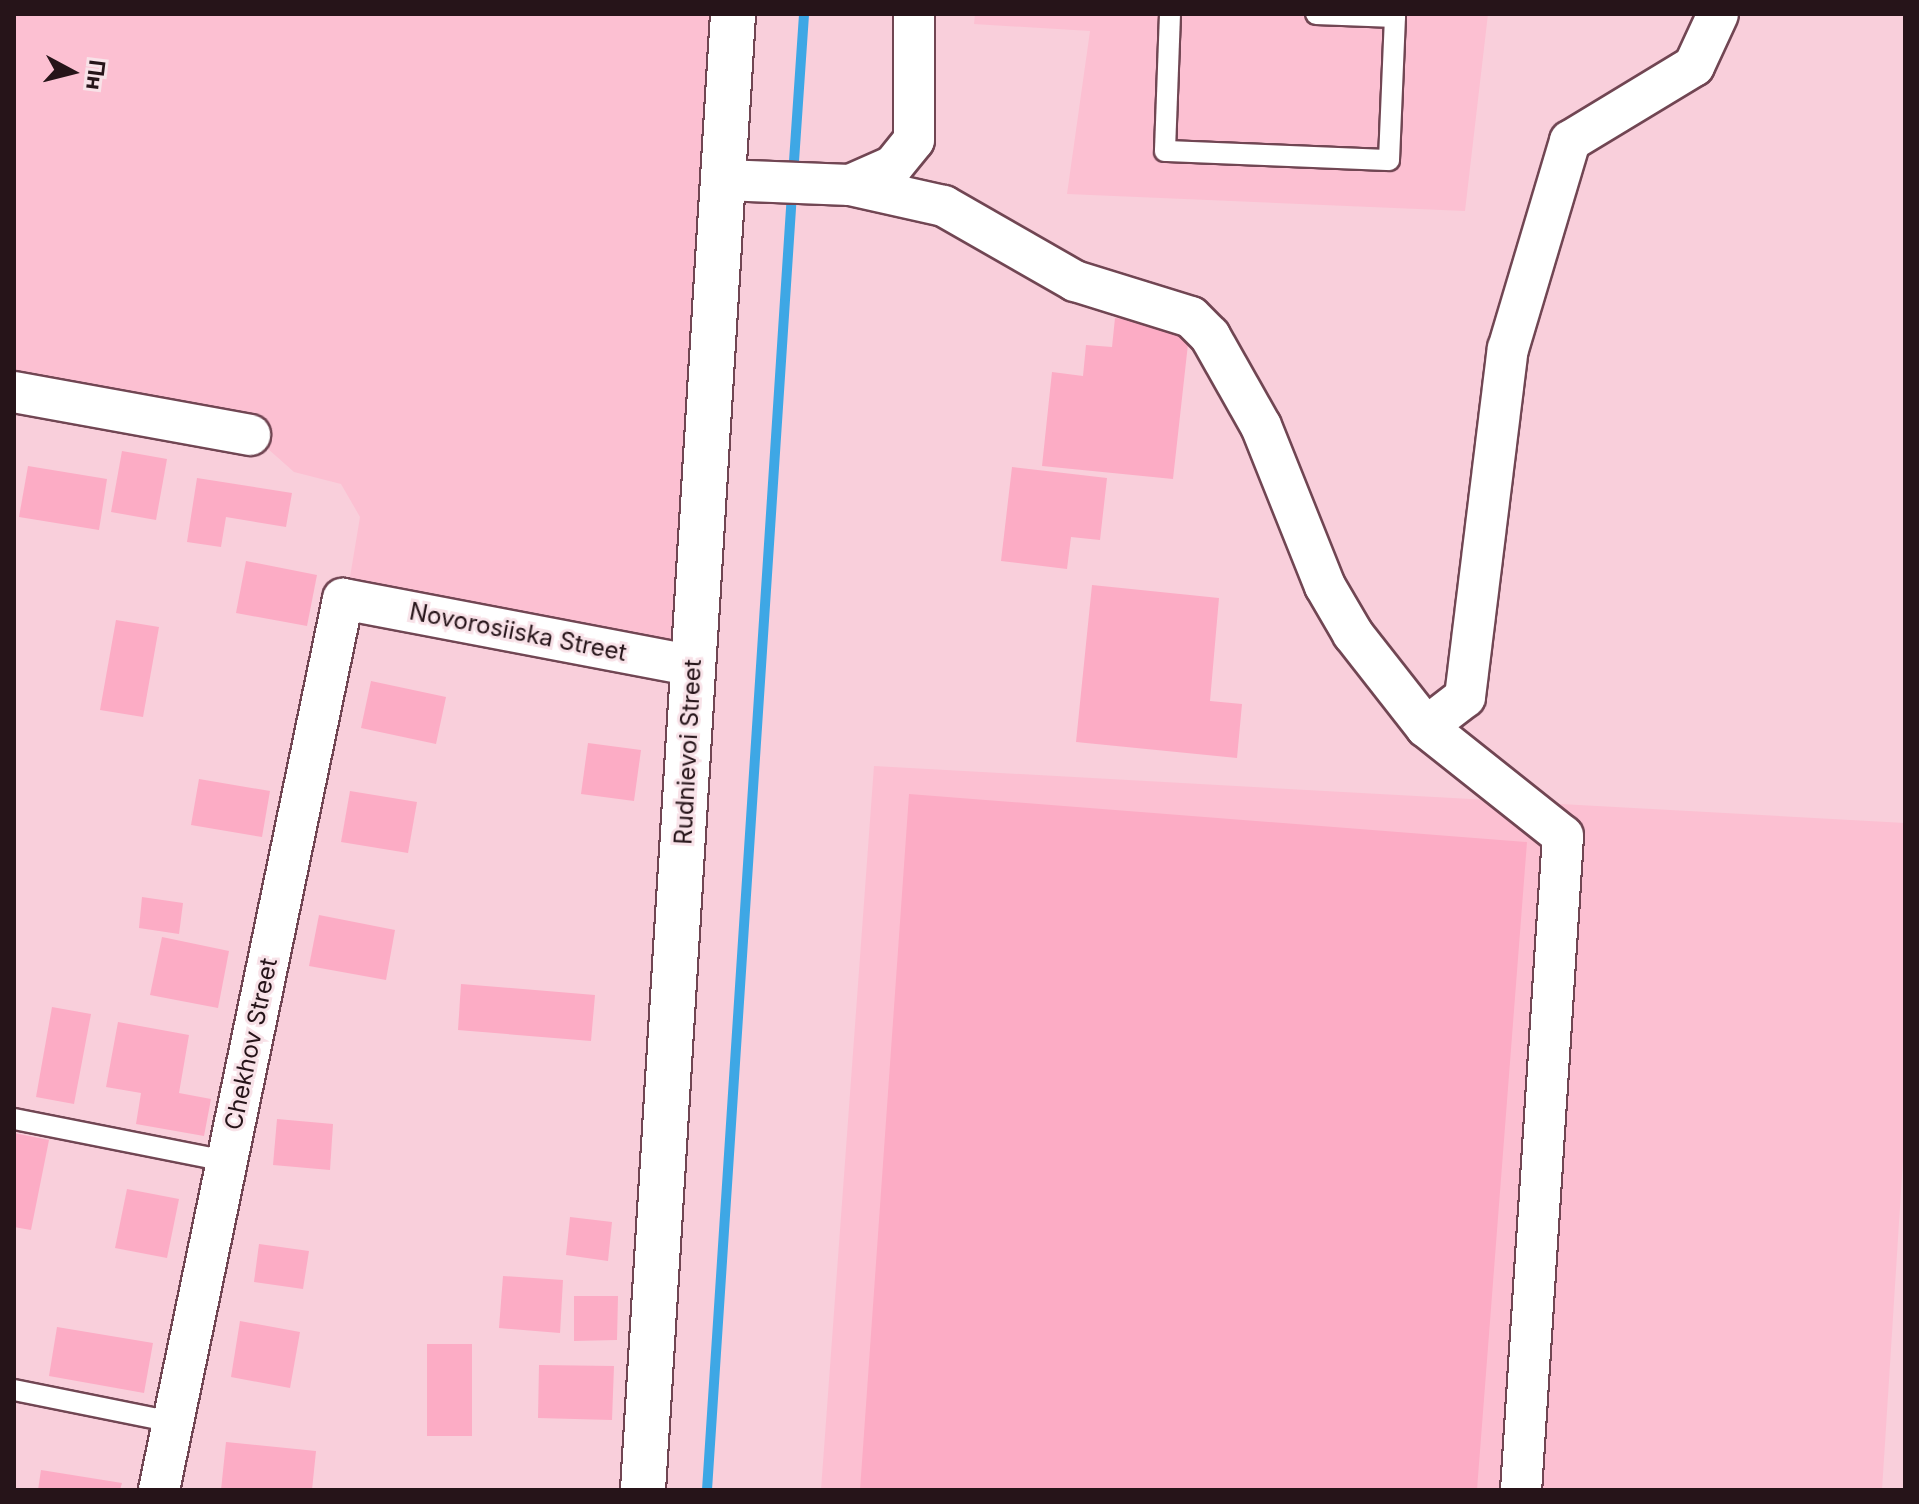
<!DOCTYPE html>
<meta charset="utf-8">
<style>
body{margin:0}
#map{position:relative;width:1919px;height:1504px;overflow:hidden;background:#f9cfdb;font-family:Inter,sans-serif}
div>[style]{position:absolute}
.built>*{inset:0;background:#fcc0d2}
.stream>*{height:10px;margin:-5px;padding:0 5px;transform-origin:5px;border-radius:5px;background:#3ea7e5}
.building>*{inset:0;background:#fcacc5}
.roads{filter:drop-shadow(2px 0 #714653) drop-shadow(-2px 0 #714653) drop-shadow(0 2px #714653) drop-shadow(0 -2px #714653)}
.lane>*{height:20px;margin:-10px;padding:0 10px;transform-origin:10px;border-radius:10px;background:#fff}
.street>*{height:40px;margin:-20px;padding:0 20px;transform-origin:20px;border-radius:20px;background:#fff}
.secondary>*{height:44px;margin:-22px;padding:0 22px;transform-origin:22px;border-radius:22px;background:#fff}
span{translate:-50% -50%;white-space:nowrap;text-align:center;line-height:1.15;-webkit-text-stroke:6px #f8e2e8;paint-order:stroke}
.street-label{font-size:24px;color:#261419}
.frame{position:absolute;inset:0;border:16px solid #261419;pointer-events:none}
.north{position:absolute;left:32px;top:32px;width:80px;height:80px;-webkit-text-stroke:6px #f8e2e8;paint-order:stroke;rotate:97deg;font-size:22px;font-weight:700;line-height:32px;text-align:center;color:#261419}
.north::after{content:'';display:block;margin:auto;width:28px;height:36px;background:#261419;clip-path:polygon(50% 0,100% 100%,50% 72%,0 100%)}
</style>
<div id="map">
<div class="built">
<div style="clip-path:polygon(14px 14px,718px 14px,682px 658px,347px 595px,360px 517px,341px 484px,294px 472px,250px 433px,14px 389px)"></div>
<div style="clip-path:polygon(975px 14px,1488px 14px,1465px 211px,1067px 194px,1090px 31px,974px 24px)"></div>
<div style="clip-path:polygon(874px 766px,1905px 823px,1905px 1128px,1882px 1490px,821px 1490px)"></div>
</div>
<div class="stream">
<div style="left:793px;top:176px;width:162px;rotate:-86.1deg"></div>
<div style="left:707px;top:1490px;width:1301px;rotate:-86.25deg"></div>
</div>
<div class="building">
<div style="clip-path:polygon(1115px 318px,1190px 326px,1173px 479px,1042px 466px,1052px 372px,1083px 376px,1086px 345px,1112px 347px)"></div>
<div style="clip-path:polygon(122px 451px,167px 459px,156px 520px,111px 512px)"></div>
<div style="clip-path:polygon(28px 466px,107px 479px,99px 530px,19px 517px)"></div>
<div style="clip-path:polygon(1012px 467px,1107px 478px,1100px 540px,1071px 537px,1067px 569px,1001px 561px)"></div>
<div style="clip-path:polygon(197px 478px,292px 493px,286px 527px,226px 517px,221px 547px,187px 542px)"></div>
<div style="clip-path:polygon(246px 561px,317px 575px,307px 626px,236px 613px)"></div>
<div style="clip-path:polygon(1092px 585px,1219px 598px,1210px 701px,1242px 704px,1237px 758px,1076px 742px)"></div>
<div style="clip-path:polygon(116px 620px,159px 627px,143px 717px,100px 710px)"></div>
<div style="clip-path:polygon(371px 681px,446px 697px,436px 744px,361px 728px)"></div>
<div style="clip-path:polygon(588px 743px,641px 750px,634px 801px,581px 794px)"></div>
<div style="clip-path:polygon(199px 779px,270px 791px,262px 837px,191px 825px)"></div>
<div style="clip-path:polygon(350px 791px,417px 802px,408px 853px,341px 842px)"></div>
<div style="clip-path:polygon(909px 794px,1527px 842px,1477px 1490px,860px 1490px)"></div>
<div style="clip-path:polygon(142px 897px,183px 903px,179px 934px,139px 928px)"></div>
<div style="clip-path:polygon(319px 915px,395px 930px,386px 980px,309px 966px)"></div>
<div style="clip-path:polygon(162px 937px,229px 951px,218px 1008px,150px 995px)"></div>
<div style="clip-path:polygon(461px 984px,595px 995px,591px 1041px,458px 1030px)"></div>
<div style="clip-path:polygon(52px 1007px,91px 1014px,74px 1104px,36px 1097px)"></div>
<div style="clip-path:polygon(118px 1022px,189px 1035px,179px 1093px,211px 1099px,204px 1136px,136px 1124px,141px 1093px,106px 1087px)"></div>
<div style="clip-path:polygon(277px 1119px,333px 1124px,330px 1170px,273px 1165px)"></div>
<div style="clip-path:polygon(14px 1133px,49px 1140px,31px 1230px,14px 1227px)"></div>
<div style="clip-path:polygon(127px 1189px,179px 1199px,167px 1258px,115px 1248px)"></div>
<div style="clip-path:polygon(570px 1217px,612px 1222px,608px 1261px,566px 1255px)"></div>
<div style="clip-path:polygon(259px 1244px,309px 1251px,303px 1289px,254px 1282px)"></div>
<div style="clip-path:polygon(503px 1276px,563px 1280px,560px 1333px,499px 1328px)"></div>
<div style="clip-path:polygon(574px 1296px,618px 1296px,617px 1340px,574px 1341px)"></div>
<div style="clip-path:polygon(240px 1321px,300px 1332px,290px 1388px,231px 1377px)"></div>
<div style="clip-path:polygon(57px 1327px,153px 1343px,144px 1393px,49px 1376px)"></div>
<div style="clip-path:polygon(427px 1344px,472px 1344px,472px 1436px,427px 1436px)"></div>
<div style="clip-path:polygon(539px 1365px,614px 1366px,612px 1420px,538px 1418px)"></div>
<div style="clip-path:polygon(226px 1442px,316px 1451px,312px 1490px,221px 1490px)"></div>
<div style="clip-path:polygon(41px 1470px,122px 1483px,120px 1490px,38px 1490px)"></div>
</div>
<div class="roads">
<div class="lane">
<div style="left:1170px;top:14px;width:137px;rotate:92.1deg"></div>
<div style="left:1165px;top:151px;width:224px;rotate:2.3deg"></div>
<div style="left:1389px;top:160px;width:143px;rotate:-87.6deg"></div>
<div style="left:1395px;top:17px;width:79px;rotate:-177.8deg"></div>
<div style="left:14px;top:1119px;width:217px;rotate:11.2deg"></div>
<div style="left:14px;top:1390px;width:162px;rotate:11.4deg"></div>
</div>
<div class="street">
<div style="left:723px;top:180px;width:127px;rotate:2.3deg"></div>
<div style="left:850px;top:185px;width:96px;rotate:12.6deg"></div>
<div style="left:944px;top:206px;width:151px;rotate:29.8deg"></div>
<div style="left:1075px;top:281px;width:121px;rotate:17.2deg"></div>
<div style="left:1191px;top:317px;width:27px;rotate:45deg"></div>
<div style="left:1210px;top:336px;width:103px;rotate:60.5deg"></div>
<div style="left:1261px;top:426px;width:172px;rotate:68.2deg"></div>
<div style="left:1325px;top:586px;width:56px;rotate:59.7deg"></div>
<div style="left:1353px;top:634px;width:118px;rotate:51.9deg"></div>
<div style="left:1426px;top:727px;width:175px;rotate:38.5deg"></div>
<div style="left:1563px;top:836px;width:655px;rotate:93.67deg"></div>
<div style="left:850px;top:185px;width:47px;rotate:-23.8deg"></div>
<div style="left:893px;top:166px;width:33px;rotate:-51deg"></div>
<div style="left:914px;top:140px;width:126px;rotate:-90deg"></div>
<div style="left:14px;top:392px;width:240px;rotate:10.3deg"></div>
<div style="left:1426px;top:727px;width:49px;rotate:-37.6deg"></div>
<div style="left:1465px;top:697px;width:351px;rotate:-83deg"></div>
<div style="left:1508px;top:349px;width:217px;rotate:-73.4deg"></div>
<div style="left:1570px;top:141px;width:145px;rotate:-31.2deg"></div>
<div style="left:1694px;top:66px;width:57px;rotate:-65.2deg"></div>
<div style="left:159px;top:1490px;width:910px;rotate:-78.33deg"></div>
<div style="left:343px;top:599px;width:356px;rotate:10.8deg"></div>
</div>
<div class="secondary">
<div style="left:643px;top:1490px;width:1479px;rotate:-86.51deg"></div>
</div>
</div>
<div class="street-label">
<span style="left:518px;top:632px;rotate:11deg">Novorosiiska Street</span>
<span style="left:688px;top:752px;rotate:-87deg">Rudnievoi Street</span>
<span style="left:251px;top:1044px;rotate:-78deg">Chekhov Street</span>
</div>
<div class="frame"></div>
<div class="north">Пн</div>
</div>
